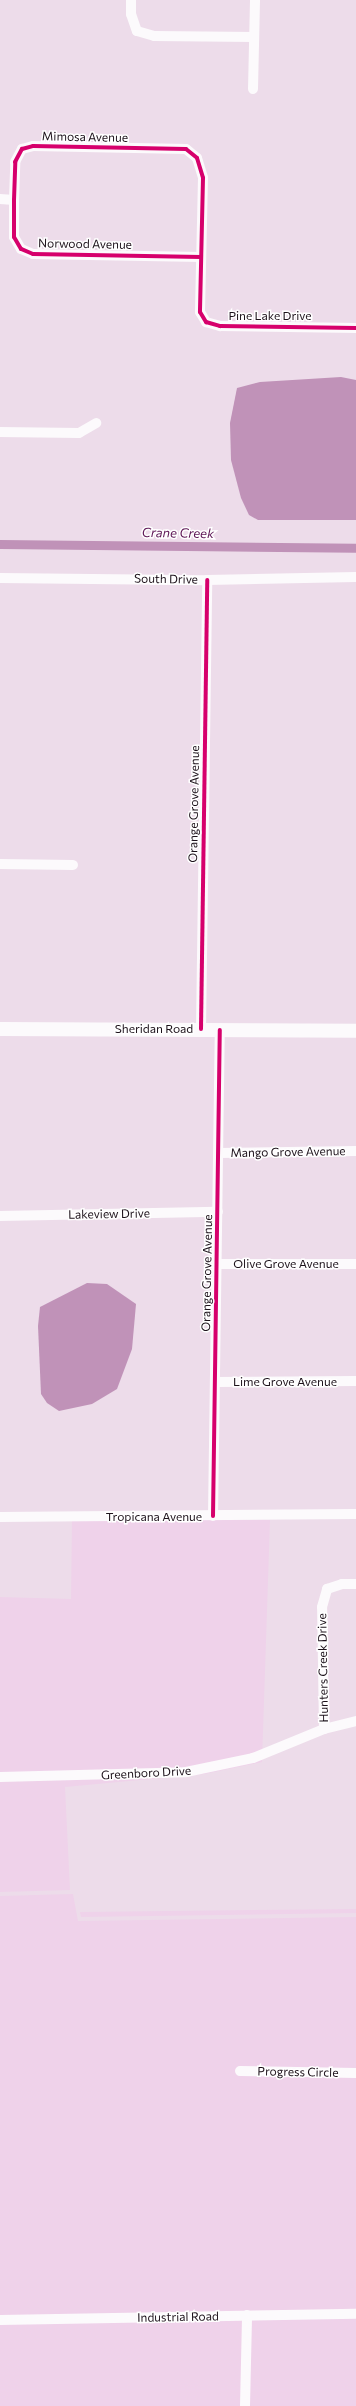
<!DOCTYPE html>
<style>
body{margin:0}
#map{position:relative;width:356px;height:2406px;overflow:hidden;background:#eddcea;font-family:Commissioner,sans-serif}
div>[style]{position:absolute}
.built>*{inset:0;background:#efd2ea}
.water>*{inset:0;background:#c092b8}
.canal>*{height:9px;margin:-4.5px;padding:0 4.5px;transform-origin:4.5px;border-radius:4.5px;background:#c092b8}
.street>*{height:10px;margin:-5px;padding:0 5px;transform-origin:5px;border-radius:5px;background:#fcfafc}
.secondary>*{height:14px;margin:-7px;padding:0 7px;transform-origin:7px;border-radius:7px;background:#fcfafc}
.cycleway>*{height:4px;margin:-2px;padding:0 2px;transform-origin:2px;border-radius:2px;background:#d6006c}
span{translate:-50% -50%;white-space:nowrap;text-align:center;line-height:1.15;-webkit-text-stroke:3px #fff;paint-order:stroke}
.street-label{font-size:12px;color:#1c111a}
.water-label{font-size:13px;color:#5d1555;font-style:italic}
</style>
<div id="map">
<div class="built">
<div style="clip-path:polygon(72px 1519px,270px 1520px,262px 1762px,204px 1774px,65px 1787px,70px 1890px,0 1892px,0 1597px,71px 1599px)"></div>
<div style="clip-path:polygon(73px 1894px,78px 1921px,356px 1917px,356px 2406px,0 2406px,0 1896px)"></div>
<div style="clip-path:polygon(356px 1909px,356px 1913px,81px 1917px,80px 1912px)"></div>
</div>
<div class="water">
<div style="clip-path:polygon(341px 377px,356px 380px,356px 520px,258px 520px,249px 515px,241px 498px,231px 460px,230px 423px,237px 388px,260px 382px)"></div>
<div style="clip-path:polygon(87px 1283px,107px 1284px,136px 1304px,132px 1349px,117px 1389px,92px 1404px,59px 1411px,47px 1403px,41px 1394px,38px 1326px,40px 1307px)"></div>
</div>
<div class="canal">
<div style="left:0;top:544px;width:356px;rotate:0.6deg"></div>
</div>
<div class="street">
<div style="left:131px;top:0;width:14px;rotate:90deg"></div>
<div style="left:131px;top:14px;width:18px;rotate:71deg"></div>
<div style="left:137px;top:31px;width:18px;rotate:16deg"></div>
<div style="left:154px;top:36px;width:100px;rotate:0.6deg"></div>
<div style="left:253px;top:89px;width:89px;rotate:-88.7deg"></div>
<div style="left:0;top:199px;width:14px;rotate:4deg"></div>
<div style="left:201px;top:257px;width:168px;rotate:-179deg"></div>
<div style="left:33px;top:254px;width:13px;rotate:-157deg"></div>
<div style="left:21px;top:249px;width:14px;rotate:-120deg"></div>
<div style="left:14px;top:237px;width:37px;rotate:-90deg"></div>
<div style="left:14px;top:200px;width:38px;rotate:-88deg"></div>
<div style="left:15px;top:162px;width:15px;rotate:-62deg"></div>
<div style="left:22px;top:149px;width:11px;rotate:-15deg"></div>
<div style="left:33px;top:146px;width:153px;rotate:1.1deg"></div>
<div style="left:186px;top:149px;width:14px;rotate:39deg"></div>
<div style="left:197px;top:158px;width:21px;rotate:73deg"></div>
<div style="left:203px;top:178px;width:134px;rotate:91.3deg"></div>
<div style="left:200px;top:312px;width:12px;rotate:59deg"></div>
<div style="left:206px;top:322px;width:15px;rotate:16deg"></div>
<div style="left:220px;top:326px;width:136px;rotate:0.8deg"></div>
<div style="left:0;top:432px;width:79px;rotate:0.7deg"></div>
<div style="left:79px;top:433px;width:20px;rotate:-30deg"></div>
<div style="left:0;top:578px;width:207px;rotate:0.6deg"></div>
<div style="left:207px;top:580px;width:149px;rotate:-1.2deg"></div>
<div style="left:0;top:864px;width:73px;rotate:0.8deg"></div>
<div style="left:201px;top:1029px;width:449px;rotate:-89.2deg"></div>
<div style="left:219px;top:1153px;width:137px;rotate:-0.8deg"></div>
<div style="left:0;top:1216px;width:218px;rotate:-1.1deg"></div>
<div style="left:217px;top:1264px;width:139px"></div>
<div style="left:215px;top:1382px;width:141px;rotate:-0.4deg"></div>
<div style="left:213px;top:1516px;width:486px;rotate:-89.2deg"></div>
<div style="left:0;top:1517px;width:356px;rotate:-0.5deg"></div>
<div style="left:324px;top:1729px;width:122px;rotate:-90.9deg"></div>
<div style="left:322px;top:1607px;width:19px;rotate:-74deg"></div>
<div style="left:327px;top:1589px;width:16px;rotate:-18deg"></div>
<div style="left:342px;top:1584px;width:14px"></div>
<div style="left:0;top:1777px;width:186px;rotate:-1.5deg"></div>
<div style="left:186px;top:1772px;width:68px;rotate:-11.8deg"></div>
<div style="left:253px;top:1758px;width:77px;rotate:-22.2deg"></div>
<div style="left:324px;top:1729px;width:33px;rotate:-14deg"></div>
<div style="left:240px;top:2071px;width:116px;rotate:1deg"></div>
<div style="left:0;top:2320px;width:356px;rotate:-1deg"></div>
<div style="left:245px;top:2406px;width:91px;rotate:-88.7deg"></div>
</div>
<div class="secondary">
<div style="left:0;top:1029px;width:356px;rotate:0.3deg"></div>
</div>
<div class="cycleway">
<div style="left:201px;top:257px;width:168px;rotate:-179deg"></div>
<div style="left:33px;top:254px;width:13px;rotate:-157deg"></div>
<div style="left:21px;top:249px;width:14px;rotate:-120deg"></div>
<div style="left:14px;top:237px;width:37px;rotate:-90deg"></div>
<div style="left:14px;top:200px;width:38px;rotate:-88deg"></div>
<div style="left:15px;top:162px;width:15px;rotate:-62deg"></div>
<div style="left:22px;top:149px;width:11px;rotate:-15deg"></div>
<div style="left:33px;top:146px;width:153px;rotate:1.1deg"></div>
<div style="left:186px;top:149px;width:14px;rotate:39deg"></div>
<div style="left:197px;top:158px;width:21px;rotate:73deg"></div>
<div style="left:203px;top:178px;width:134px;rotate:91.3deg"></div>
<div style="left:200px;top:312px;width:12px;rotate:59deg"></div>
<div style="left:206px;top:322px;width:15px;rotate:16deg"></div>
<div style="left:220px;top:326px;width:136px;rotate:0.8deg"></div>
<div style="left:201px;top:1029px;width:449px;rotate:-89.2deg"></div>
<div style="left:213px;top:1516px;width:486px;rotate:-89.2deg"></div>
</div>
<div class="street-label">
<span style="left:85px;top:137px;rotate:1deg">Mimosa Avenue</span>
<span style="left:85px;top:244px;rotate:1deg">Norwood Avenue</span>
<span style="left:270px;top:316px">Pine Lake Drive</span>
<span style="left:166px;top:579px;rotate:1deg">South Drive</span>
<span style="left:194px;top:804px;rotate:-89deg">Orange Grove Avenue</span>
<span style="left:154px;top:1029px">Sheridan Road</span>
<span style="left:288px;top:1152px;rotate:-1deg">Mango Grove Avenue</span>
<span style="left:109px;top:1214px;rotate:-1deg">Lakeview Drive</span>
<span style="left:286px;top:1264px">Olive Grove Avenue</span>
<span style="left:207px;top:1273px;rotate:-89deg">Orange Grove Avenue</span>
<span style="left:285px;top:1382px">Lime Grove Avenue</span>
<span style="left:154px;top:1517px">Tropicana Avenue</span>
<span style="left:323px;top:1668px;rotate:-91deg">Hunters Creek Drive</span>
<span style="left:146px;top:1773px;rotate:-3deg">Greenboro Drive</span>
<span style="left:298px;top:2072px;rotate:1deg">Progress Circle</span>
<span style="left:178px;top:2317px;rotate:-1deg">Industrial Road</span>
</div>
<div class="water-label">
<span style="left:178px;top:533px;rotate:1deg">Crane Creek</span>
</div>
</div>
